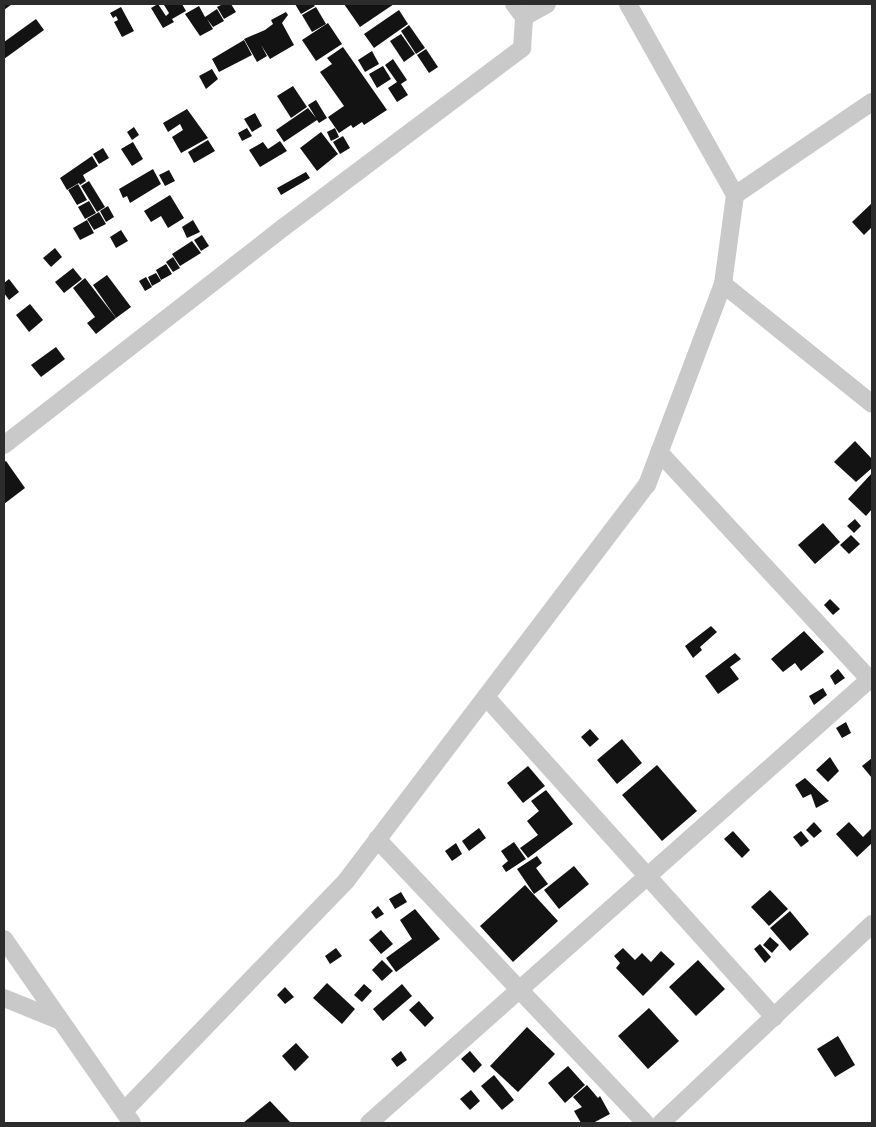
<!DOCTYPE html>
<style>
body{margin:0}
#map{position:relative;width:876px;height:1127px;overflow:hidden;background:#fff;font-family:"DM Sans",sans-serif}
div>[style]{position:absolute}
.building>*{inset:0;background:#131313}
.street>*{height:18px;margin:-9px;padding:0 9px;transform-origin:9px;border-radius:9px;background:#c9c9c9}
span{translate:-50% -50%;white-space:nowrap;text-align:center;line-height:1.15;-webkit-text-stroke:5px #fff;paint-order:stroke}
.frame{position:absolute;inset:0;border:5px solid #2c2c2c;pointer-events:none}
</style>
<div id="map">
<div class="building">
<div style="clip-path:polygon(4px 4px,12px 4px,4px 10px)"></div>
<div style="clip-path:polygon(158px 4px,166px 16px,169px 13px,164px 5px,166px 4px,182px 4px,186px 11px,172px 19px,174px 22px,163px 28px,151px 8px)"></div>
<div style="clip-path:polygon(223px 4px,231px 4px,236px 12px,224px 19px,217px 7px)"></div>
<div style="clip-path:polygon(295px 4px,313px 4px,315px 6px,301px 14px)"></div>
<div style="clip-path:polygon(344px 4px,394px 4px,360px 27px)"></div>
<div style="clip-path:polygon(199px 6px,205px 17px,217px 9px,224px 21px,213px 27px,207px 19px,213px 29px,200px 36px,185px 14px)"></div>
<div style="clip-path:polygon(121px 7px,134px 31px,122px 37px,114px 22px,118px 20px,116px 16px,113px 18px,110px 13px)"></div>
<div style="clip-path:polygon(316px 7px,326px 24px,312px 32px,302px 15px)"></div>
<div style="clip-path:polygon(399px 10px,408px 24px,374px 48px,364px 34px)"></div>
<div style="clip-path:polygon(286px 12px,288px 15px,282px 23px,294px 45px,270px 59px,261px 45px,267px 56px,257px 62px,244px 39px,265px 30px,273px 24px,271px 20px)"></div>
<div style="clip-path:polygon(36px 19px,44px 30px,4px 59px,4px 42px)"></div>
<div style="clip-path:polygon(328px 23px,342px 44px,316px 61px,302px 40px)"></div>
<div style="clip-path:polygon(409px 25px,425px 48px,416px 54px,401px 31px)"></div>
<div style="clip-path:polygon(401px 34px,415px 54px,404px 62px,390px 41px)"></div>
<div style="clip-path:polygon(244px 40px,252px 55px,219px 72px,212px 59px)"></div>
<div style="clip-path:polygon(343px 47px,387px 110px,364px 125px,362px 122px,353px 128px,351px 125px,339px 133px,328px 117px,344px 106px,320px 72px,332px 64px,327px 58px)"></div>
<div style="clip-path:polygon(426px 49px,438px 67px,429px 73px,417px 55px)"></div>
<div style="clip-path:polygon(372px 51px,379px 64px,365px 72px,358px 60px)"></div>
<div style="clip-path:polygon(393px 59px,407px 80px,401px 84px,408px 95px,397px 102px,388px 88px,397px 82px,385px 65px)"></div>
<div style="clip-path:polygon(383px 66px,391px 79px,377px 88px,369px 74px)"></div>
<div style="clip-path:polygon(212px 69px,218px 79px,206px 89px,199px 76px)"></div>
<div style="clip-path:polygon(293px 86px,307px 107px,291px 118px,277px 96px)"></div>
<div style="clip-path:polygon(316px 100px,327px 118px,319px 123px,317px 120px,284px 142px,276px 130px,308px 108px,316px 118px,308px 105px)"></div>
<div style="clip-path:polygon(187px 109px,208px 138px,181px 153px,172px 137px,183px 130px,180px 124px,168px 132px,163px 123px)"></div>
<div style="clip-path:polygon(255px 113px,262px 126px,252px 132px,244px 119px)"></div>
<div style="clip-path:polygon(134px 127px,139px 135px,132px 140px,127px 132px)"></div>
<div style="clip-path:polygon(247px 128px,252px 136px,242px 141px,238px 133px)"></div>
<div style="clip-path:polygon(335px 128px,339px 137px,331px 141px,327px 132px)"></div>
<div style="clip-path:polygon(321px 132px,338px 154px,317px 171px,300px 148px)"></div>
<div style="clip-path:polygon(343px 136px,350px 148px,340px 154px,333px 142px)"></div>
<div style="clip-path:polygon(208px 140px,215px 151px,194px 163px,188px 152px)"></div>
<div style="clip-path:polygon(280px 141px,287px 151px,260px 167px,249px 150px,263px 142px,268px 149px)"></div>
<div style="clip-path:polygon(133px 142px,143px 159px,132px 166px,121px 149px)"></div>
<div style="clip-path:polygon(103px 148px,109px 158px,99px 164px,93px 154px)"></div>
<div style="clip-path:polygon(92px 156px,98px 166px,83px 175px,86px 181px,80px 185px,79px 183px,67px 190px,60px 178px)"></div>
<div style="clip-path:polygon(153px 169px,161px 184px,130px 203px,127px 196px,123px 198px,119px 189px)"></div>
<div style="clip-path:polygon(169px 170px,175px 181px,165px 186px,159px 175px)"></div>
<div style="clip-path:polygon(306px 172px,310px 178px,281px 195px,277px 188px)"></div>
<div style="clip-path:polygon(89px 181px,105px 207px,97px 212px,81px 186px)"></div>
<div style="clip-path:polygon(78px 184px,87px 200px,77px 205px,68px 190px)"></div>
<div style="clip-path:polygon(170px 195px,184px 218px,168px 228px,161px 216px,151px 222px,144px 211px)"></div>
<div style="clip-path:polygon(89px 201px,96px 213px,85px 219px,78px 207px)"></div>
<div style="clip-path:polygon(872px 203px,872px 227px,864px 235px,852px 222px)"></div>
<div style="clip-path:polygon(108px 206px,114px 217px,106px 222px,100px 211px)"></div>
<div style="clip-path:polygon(99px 212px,106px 224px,94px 230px,87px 219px)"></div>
<div style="clip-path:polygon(87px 220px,94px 233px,80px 240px,73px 228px)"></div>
<div style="clip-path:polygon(193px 220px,200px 232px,187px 238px,182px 227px)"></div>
<div style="clip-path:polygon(121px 230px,128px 241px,116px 248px,110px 237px)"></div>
<div style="clip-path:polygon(202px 235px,209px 246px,201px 251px,194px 240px)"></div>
<div style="clip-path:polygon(192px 241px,201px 253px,180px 266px,172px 254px)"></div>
<div style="clip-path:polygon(55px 248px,62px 257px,51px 267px,43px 258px)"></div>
<div style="clip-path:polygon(173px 257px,180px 268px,173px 272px,166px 262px)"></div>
<div style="clip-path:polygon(166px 264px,172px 274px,161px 280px,156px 270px)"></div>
<div style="clip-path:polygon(73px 268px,82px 279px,64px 293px,55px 282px)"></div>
<div style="clip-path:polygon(156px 273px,161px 281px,152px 286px,148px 277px)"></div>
<div style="clip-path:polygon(107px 275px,131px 307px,116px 318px,93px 285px)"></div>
<div style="clip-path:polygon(146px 277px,152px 287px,145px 291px,139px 281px)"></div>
<div style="clip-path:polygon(85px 278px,116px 318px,96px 334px,87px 323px,95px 317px,73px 288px)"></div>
<div style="clip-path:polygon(9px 279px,19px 292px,9px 300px,4px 293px,4px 283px)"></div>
<div style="clip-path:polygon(30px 304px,43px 320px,29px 332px,16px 315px)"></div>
<div style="clip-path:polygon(56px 347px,65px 359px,41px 377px,31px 365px)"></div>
<div style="clip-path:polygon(855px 441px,872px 459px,872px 468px,856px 482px,834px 462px)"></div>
<div style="clip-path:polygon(6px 461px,25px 488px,4px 504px,4px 462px)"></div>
<div style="clip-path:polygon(872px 473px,872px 509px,866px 516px,848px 499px)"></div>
<div style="clip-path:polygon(855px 519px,861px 526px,854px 533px,847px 526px)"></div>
<div style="clip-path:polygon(823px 523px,840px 542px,815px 564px,798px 545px)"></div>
<div style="clip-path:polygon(851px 535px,860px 544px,849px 554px,840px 545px)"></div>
<div style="clip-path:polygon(830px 599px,840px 609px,833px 615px,824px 605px)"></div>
<div style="clip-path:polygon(711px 626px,717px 632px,700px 647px,702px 650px,693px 658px,685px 646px)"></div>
<div style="clip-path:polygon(804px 631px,824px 652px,801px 671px,795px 663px,783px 672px,771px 659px)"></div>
<div style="clip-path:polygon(735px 653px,741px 659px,730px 667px,739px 679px,718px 694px,705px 676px)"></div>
<div style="clip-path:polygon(838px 669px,845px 678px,835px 685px,830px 676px)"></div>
<div style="clip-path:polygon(823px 688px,827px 695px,814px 705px,809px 696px)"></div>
<div style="clip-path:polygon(846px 722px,851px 733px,842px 738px,836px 728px)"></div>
<div style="clip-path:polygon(590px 729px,599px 739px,590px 747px,581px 737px)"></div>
<div style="clip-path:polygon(622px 739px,642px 763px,617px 784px,597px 760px)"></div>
<div style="clip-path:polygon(830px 757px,839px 771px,828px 782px,816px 770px)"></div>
<div style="clip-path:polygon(872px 758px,872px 778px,862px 766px)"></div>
<div style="clip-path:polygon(657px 765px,697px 811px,662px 841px,622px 795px)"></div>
<div style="clip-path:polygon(528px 766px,545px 786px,523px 803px,507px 783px)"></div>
<div style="clip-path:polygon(805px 778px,829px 801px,816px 808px,811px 794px,803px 798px,795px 785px)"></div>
<div style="clip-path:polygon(546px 790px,573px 824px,528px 858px,520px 848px,538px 835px,527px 821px,539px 811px,531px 801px)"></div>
<div style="clip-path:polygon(814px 822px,822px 831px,814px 838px,806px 830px)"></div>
<div style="clip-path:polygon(849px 822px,863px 837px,872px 828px,872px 843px,857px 857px,836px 834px)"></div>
<div style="clip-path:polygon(479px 828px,486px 838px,469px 851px,462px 841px)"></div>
<div style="clip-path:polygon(733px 831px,750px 850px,742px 858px,724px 839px)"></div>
<div style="clip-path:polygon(801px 831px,809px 841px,801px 847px,793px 837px)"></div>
<div style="clip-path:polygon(514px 842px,526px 859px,506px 872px,502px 866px,508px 861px,501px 851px)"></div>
<div style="clip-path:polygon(456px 843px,462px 854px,452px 861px,445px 851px)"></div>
<div style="clip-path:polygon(537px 856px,542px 863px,536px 868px,548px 884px,534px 894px,517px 869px)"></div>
<div style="clip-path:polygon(574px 866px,589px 884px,559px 909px,544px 890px)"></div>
<div style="clip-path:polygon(525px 885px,558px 921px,513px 962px,480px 926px)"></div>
<div style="clip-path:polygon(770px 890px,788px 909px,769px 926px,751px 907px)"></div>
<div style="clip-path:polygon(401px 892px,407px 902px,395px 909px,389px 899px)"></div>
<div style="clip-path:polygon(378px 906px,384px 914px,376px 919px,371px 912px)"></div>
<div style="clip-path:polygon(415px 909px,440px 939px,396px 972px,386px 958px,412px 939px,400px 920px)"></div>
<div style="clip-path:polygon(790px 911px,809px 934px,790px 951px,770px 928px)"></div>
<div style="clip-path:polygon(381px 930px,393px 944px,381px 954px,369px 940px)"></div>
<div style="clip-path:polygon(770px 937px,779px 945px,772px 953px,763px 945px)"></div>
<div style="clip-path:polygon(760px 944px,771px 957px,765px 963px,754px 949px)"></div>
<div style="clip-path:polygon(336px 948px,342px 956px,330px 964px,325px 956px)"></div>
<div style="clip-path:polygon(623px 948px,635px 960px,642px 953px,651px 962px,661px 951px,675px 964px,643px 996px,616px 968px,620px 963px,614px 956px)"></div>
<div style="clip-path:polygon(382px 960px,393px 971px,382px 981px,372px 970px)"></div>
<div style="clip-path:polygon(698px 960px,725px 989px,696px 1016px,669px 987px)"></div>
<div style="clip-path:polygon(327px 983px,355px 1009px,342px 1024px,313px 998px)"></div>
<div style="clip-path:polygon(364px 984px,372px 991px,362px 1002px,354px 995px)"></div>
<div style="clip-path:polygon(402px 984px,412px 996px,383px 1021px,373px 1009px)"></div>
<div style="clip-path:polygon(285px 987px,294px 997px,285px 1004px,277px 995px)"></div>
<div style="clip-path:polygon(419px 1001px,434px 1018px,425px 1027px,409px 1010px)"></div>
<div style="clip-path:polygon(649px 1008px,679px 1041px,648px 1069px,618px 1036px)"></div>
<div style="clip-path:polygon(527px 1027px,555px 1054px,518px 1092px,490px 1066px)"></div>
<div style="clip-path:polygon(838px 1036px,855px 1065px,835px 1077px,817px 1049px)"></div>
<div style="clip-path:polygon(296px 1043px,309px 1057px,295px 1071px,282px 1056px)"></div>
<div style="clip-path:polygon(401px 1051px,407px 1060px,397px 1067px,391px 1059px)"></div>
<div style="clip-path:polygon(470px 1051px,482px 1065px,474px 1073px,461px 1059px)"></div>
<div style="clip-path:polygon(568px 1066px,585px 1085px,565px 1103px,548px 1083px)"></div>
<div style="clip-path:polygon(494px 1075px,514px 1100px,502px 1110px,481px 1086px)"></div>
<div style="clip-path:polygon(587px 1085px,598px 1098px,600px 1096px,610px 1114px,593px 1123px,581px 1123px,574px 1111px,582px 1107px,573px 1097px)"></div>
<div style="clip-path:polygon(471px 1090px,480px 1101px,470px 1110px,460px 1099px)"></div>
<div style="clip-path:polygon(270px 1101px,291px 1123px,243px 1123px)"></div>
</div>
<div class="street">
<div style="left:514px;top:4px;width:16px;rotate:52deg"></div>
<div style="left:524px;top:17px;width:26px;rotate:-29deg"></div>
<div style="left:628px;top:4px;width:219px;rotate:60.7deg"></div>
<div style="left:723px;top:284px;width:191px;rotate:38.8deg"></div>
<div style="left:4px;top:445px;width:355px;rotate:-37.9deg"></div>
<div style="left:284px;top:227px;width:298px;rotate:-36.9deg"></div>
<div style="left:522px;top:48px;width:31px;rotate:-86deg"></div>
<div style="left:659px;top:452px;width:313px;rotate:47.2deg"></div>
<div style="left:486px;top:697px;width:431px;rotate:48deg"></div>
<div style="left:377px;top:839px;width:391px;rotate:46.6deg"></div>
<div style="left:4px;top:939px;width:224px;rotate:55.2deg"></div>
<div style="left:4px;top:998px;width:61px;rotate:22deg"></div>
<div style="left:124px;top:1111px;width:320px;rotate:-46deg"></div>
<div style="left:346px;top:881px;width:497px;rotate:-52.8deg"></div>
<div style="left:647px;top:485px;width:215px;rotate:-69.3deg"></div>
<div style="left:723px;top:284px;width:90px;rotate:-82.3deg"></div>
<div style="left:735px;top:195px;width:166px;rotate:-34.2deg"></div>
<div style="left:369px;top:1123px;width:669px;rotate:-41.55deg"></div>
<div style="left:661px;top:1123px;width:290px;rotate:-43.3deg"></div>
</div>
<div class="frame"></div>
</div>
